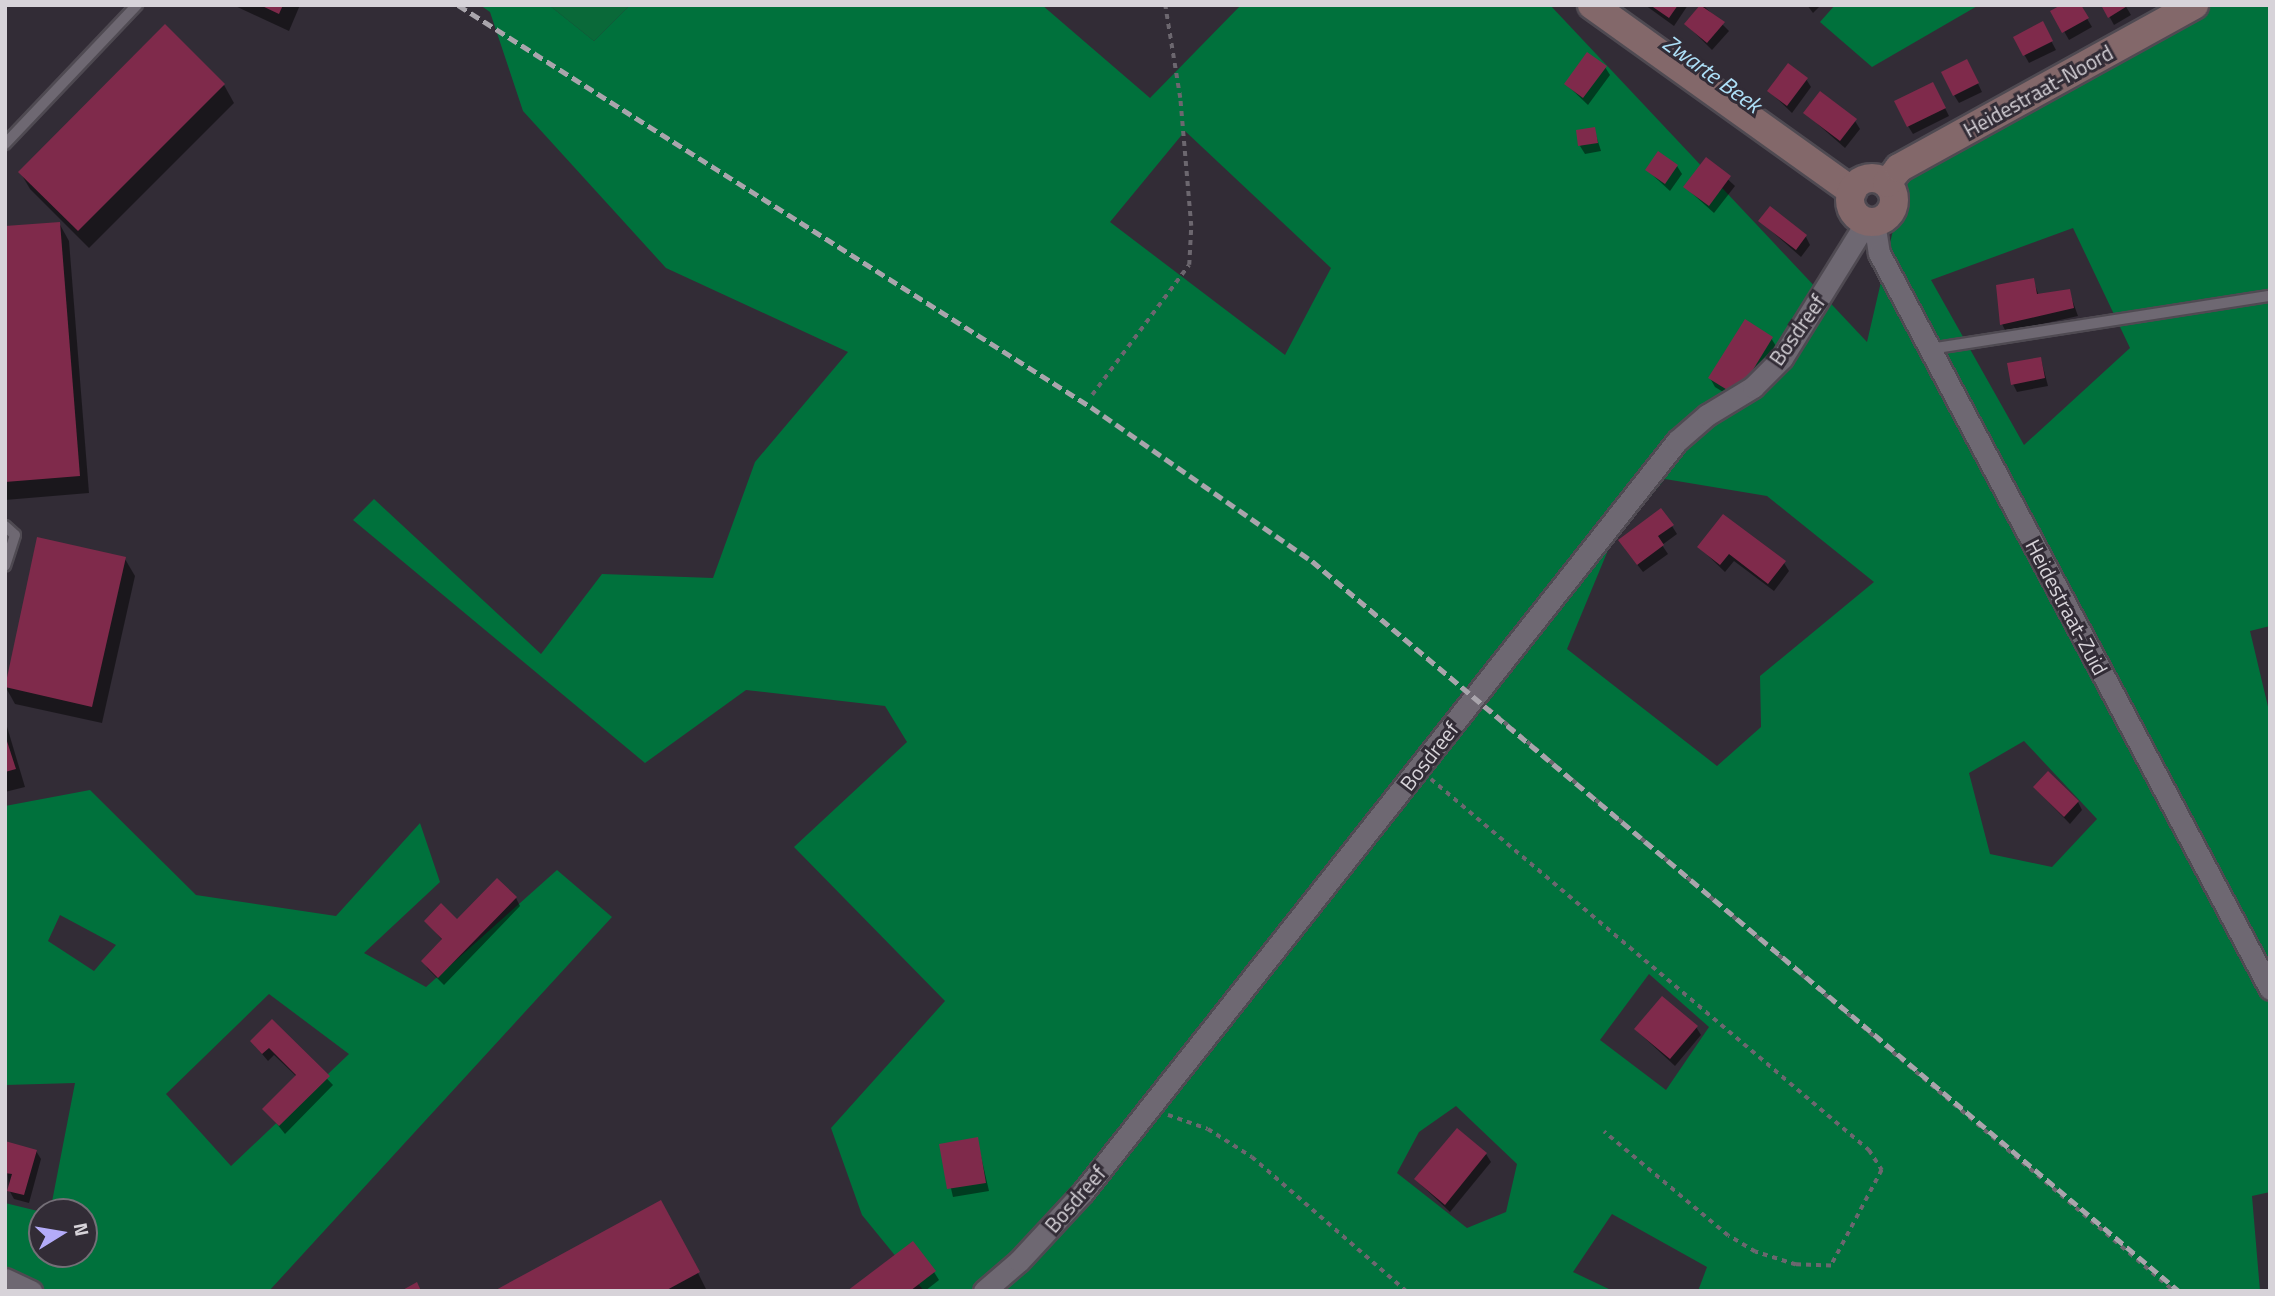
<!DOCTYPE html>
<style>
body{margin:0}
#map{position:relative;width:2275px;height:1296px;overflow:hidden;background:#322c36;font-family:"Titillium Web",sans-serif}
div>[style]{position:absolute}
.green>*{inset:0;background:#0a6939}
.forest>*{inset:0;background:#00713c}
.shadow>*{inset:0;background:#0007}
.building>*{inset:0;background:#7f2a4b}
.path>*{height:3.5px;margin-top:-1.75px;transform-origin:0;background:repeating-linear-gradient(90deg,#6c676f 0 5px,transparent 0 10px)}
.roads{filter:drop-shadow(2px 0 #4f4a52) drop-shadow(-2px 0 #4f4a52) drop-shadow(0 2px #4f4a52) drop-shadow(0 -2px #4f4a52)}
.lane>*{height:10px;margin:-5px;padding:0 5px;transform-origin:5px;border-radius:5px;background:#6e6872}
.street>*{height:21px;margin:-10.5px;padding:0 10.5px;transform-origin:10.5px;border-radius:10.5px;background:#6e6872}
.secondary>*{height:28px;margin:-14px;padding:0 14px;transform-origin:14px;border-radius:14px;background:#83686a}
.secondary>.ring{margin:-14px;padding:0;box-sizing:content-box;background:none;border:28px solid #83686a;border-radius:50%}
.rail>*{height:5px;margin-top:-2.5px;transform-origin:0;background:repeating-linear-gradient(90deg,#a9a5ac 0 10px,transparent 0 15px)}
span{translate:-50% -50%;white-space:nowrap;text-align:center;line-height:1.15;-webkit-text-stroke:6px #322c36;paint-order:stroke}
.street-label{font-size:21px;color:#d7d3d9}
.water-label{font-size:23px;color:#aee0f8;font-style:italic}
.frame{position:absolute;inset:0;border:7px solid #d7d3d9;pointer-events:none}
.north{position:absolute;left:28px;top:1198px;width:70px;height:70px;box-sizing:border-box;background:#322c36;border:2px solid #746f77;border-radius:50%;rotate:79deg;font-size:19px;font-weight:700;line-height:28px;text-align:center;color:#d7d3d9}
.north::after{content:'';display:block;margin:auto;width:24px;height:32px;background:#b4acf9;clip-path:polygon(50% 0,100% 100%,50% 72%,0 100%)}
</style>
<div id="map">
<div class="green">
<div style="clip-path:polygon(549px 5px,630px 5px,594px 41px)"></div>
</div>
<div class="forest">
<div style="clip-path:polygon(evenodd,480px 5px,549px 5px,594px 41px,630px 5px,1042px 5px,1150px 98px,1241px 5px,1550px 5px,1867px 342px,1904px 183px,2213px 5px,2270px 5px,2270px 626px,2250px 631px,2270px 715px,2270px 1192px,2252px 1196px,2260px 1291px,1698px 1291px,1707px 1267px,1612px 1214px,1573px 1272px,1613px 1291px,924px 1291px,862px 1215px,831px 1128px,945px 1001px,794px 847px,907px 742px,885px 706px,746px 690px,645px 763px,353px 520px,374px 499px,541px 654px,602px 574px,713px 578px,755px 462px,848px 352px,666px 268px,523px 111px,490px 12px,480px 5px,1185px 131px,1331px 268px,1285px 355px,1110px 222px,1185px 131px,480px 5px,2073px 228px,2130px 348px,2024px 445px,1931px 280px,2073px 228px,480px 5px,1665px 479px,1767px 496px,1874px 582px,1760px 676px,1761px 727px,1717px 766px,1567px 649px,1611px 543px,1665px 479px,480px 5px,2024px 741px,2097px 819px,2052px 867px,1990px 854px,1969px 773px,2024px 741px,480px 5px,1649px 974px,1709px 1027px,1666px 1090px,1600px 1040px,1649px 974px,480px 5px,1456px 1106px,1517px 1164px,1506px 1212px,1467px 1228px,1397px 1173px,1419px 1132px,1456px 1106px)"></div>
<div style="clip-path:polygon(1835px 5px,1979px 5px,1872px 67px,1820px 22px)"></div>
<div style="clip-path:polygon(evenodd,90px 790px,196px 895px,336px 916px,420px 823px,440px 882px,364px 953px,426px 987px,557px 870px,612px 917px,269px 1291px,5px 1291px,5px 1203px,42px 1212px,42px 1254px,84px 1254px,84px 1212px,50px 1212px,75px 1083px,5px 1085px,5px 806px,90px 790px,60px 915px,116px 945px,94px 971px,48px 941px,60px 915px,90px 790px,269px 994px,349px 1054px,231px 1166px,166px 1094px,269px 994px)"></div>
</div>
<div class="shadow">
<div style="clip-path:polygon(233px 5px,300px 5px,289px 31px)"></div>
<div style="clip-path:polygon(1645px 5px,1688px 5px,1674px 26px)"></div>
<div style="clip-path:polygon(1703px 5px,1729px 31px,1712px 50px,1686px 24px)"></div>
<div style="clip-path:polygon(1807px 5px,1821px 5px,1813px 13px)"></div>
<div style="clip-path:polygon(2079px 5px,2092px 27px,2069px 40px,2053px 12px)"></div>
<div style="clip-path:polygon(2103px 5px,2125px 5px,2131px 15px,2114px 25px)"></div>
<div style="clip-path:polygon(2042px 24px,2056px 50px,2029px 63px,2015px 38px)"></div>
<div style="clip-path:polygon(1605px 67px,1610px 75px,1588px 105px,1566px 84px)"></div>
<div style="clip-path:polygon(1971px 69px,1982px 92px,1959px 103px,1954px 95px)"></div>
<div style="clip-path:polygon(1806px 79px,1811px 87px,1792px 113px,1769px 91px)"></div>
<div style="clip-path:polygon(224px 85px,234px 103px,89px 248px,30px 189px,20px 172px)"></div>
<div style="clip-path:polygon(1937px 92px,1949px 116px,1913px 134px,1908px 126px)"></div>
<div style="clip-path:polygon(1805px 113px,1855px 121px,1860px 129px,1845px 148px)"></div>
<div style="clip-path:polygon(1594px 129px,1601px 151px,1585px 154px,1580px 146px)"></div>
<div style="clip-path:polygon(1706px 159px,1735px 186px,1714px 213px,1685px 187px)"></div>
<div style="clip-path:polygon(1677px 166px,1682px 174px,1670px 191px,1647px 170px)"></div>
<div style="clip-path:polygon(1760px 221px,1806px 237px,1810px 245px,1801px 257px)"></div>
<div style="clip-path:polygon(59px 223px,69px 241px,89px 493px,5px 500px,5px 228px)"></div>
<div style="clip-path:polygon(2033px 280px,2039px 296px,2069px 291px,2078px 316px,2006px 332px,2002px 324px)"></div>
<div style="clip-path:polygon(1771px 338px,1776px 346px,1741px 403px,1715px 387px,1710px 378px)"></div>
<div style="clip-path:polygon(2041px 359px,2048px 386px,2017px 392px,2013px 384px)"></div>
<div style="clip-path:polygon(1672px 526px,1677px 534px,1662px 545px,1668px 554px,1643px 572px,1625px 549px)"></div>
<div style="clip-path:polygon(1699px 547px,1784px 563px,1789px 571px,1774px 591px,1734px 561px,1725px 572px)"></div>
<div style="clip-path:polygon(125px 559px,135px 576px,102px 723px,15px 704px,5px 686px)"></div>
<div style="clip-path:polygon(5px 720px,25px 787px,5px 792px)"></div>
<div style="clip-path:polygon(2035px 788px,2078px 802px,2082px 810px,2070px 824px)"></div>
<div style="clip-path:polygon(516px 898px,520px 906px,444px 985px,428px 969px,423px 961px,443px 941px,426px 921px,457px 921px)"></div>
<div style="clip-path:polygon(272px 1021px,333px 1085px,285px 1134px,265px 1109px,297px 1077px,274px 1055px,268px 1061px,252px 1042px)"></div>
<div style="clip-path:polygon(1696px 1027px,1701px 1035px,1675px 1066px,1636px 1030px)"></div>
<div style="clip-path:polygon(977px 1139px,989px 1191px,953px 1197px,941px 1146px)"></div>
<div style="clip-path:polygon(5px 1142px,36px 1151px,41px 1159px,29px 1203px,14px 1199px,9px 1190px)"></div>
<div style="clip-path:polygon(1486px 1154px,1491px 1162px,1450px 1212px,1416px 1180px)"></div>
<div style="clip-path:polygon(671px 1219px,707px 1291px,498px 1291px)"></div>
<div style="clip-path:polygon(934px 1272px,939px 1280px,925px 1291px,850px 1291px)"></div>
</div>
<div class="building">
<div style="clip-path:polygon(260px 5px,283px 5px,279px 14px)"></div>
<div style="clip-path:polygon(1650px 5px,1678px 5px,1669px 18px)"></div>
<div style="clip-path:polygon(1700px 5px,1725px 22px,1707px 43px,1684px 24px)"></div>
<div style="clip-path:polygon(2061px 5px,2081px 5px,2089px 18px,2062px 33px,2050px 11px)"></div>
<div style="clip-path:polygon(2101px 5px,2129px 5px,2108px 18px)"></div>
<div style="clip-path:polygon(2043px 21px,2053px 41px,2023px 56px,2013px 37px)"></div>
<div style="clip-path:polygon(165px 24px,225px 84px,78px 231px,18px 172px)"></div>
<div style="clip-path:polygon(1587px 52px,1607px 66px,1583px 98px,1564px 84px)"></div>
<div style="clip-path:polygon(1967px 59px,1979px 83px,1953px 96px,1941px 72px)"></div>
<div style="clip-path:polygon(1788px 63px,1808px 78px,1787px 106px,1767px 91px)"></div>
<div style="clip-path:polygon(1933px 82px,1946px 108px,1907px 127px,1894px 101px)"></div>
<div style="clip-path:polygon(1820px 91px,1857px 119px,1840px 141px,1803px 113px)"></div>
<div style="clip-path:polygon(1595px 127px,1598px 143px,1578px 146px,1576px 130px)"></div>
<div style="clip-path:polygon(1658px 151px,1678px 165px,1665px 184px,1645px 170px)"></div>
<div style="clip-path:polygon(1706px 157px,1731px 176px,1709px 206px,1683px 187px)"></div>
<div style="clip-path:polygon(1770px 206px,1807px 235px,1796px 250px,1758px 221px)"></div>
<div style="clip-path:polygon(60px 222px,80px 476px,5px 482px,5px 226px)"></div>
<div style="clip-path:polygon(2034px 278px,2037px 294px,2070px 289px,2074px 308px,2000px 325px,1996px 285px)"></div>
<div style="clip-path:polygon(1745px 319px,1773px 337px,1737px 396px,1708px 378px)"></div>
<div style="clip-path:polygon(2041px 357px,2045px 378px,2011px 385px,2007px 363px)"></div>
<div style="clip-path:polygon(1661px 508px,1674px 525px,1658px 536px,1664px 545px,1637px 565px,1618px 540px)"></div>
<div style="clip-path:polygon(1723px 514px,1786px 561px,1768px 584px,1729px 554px,1720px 565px,1697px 547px)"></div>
<div style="clip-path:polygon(37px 537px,126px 557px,92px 707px,5px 687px)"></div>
<div style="clip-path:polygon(5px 735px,16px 769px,5px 772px)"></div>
<div style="clip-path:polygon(2048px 771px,2079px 801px,2064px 817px,2033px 787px)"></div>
<div style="clip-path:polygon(497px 878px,517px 897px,438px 978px,421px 961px,442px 939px,424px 921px,441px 903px,457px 919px)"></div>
<div style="clip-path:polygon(1662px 996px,1698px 1026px,1670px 1059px,1634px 1029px)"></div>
<div style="clip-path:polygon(272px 1019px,330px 1076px,279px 1126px,262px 1109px,296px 1075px,269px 1048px,262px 1054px,250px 1041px)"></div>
<div style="clip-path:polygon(1457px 1128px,1487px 1153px,1445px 1205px,1414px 1179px)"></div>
<div style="clip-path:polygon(978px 1137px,986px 1183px,947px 1189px,939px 1144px)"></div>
<div style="clip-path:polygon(5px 1141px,37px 1150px,24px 1195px,7px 1191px,12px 1174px,5px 1173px)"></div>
<div style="clip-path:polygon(661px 1200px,700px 1272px,665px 1291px,494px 1291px)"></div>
<div style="clip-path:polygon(913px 1241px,936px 1271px,910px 1291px,847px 1291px)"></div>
<div style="clip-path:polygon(417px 1282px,421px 1291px,401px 1291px)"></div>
</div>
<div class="path">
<div style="left:1092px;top:395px;width:162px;rotate:-53.3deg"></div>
<div style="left:1189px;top:265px;width:39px;rotate:-87deg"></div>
<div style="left:1191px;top:226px;width:128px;rotate:-94.9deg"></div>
<div style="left:1180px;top:98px;width:94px;rotate:-99.2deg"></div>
<div style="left:1489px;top:709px;width:899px;rotate:40.35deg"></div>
<div style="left:1431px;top:779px;width:574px;rotate:40.27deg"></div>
<div style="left:1869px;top:1150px;width:24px;rotate:57deg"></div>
<div style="left:1882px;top:1170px;width:109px;rotate:118deg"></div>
<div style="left:1831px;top:1266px;width:35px;rotate:-178deg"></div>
<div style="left:1796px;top:1265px;width:43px;rotate:-162.4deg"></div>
<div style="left:1755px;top:1252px;width:31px;rotate:-149deg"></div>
<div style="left:1728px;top:1236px;width:162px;rotate:-140deg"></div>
<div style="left:1168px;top:1115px;width:42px;rotate:19.3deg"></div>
<div style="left:1208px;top:1129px;width:52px;rotate:32.5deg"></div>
<div style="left:1252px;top:1157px;width:204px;rotate:41deg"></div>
</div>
<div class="roads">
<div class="lane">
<div style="left:5px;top:144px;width:192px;rotate:-46.5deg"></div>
<div style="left:1930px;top:349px;width:344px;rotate:-8.9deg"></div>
<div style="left:5px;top:526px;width:13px;rotate:42deg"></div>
<div style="left:15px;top:535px;width:32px;rotate:108deg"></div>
</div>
<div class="street">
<div style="left:1874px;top:222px;width:31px;rotate:81deg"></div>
<div style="left:1879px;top:253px;width:833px;rotate:62.02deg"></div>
<div style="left:5px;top:1279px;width:29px;rotate:25deg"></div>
<div style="left:984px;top:1291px;width:46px;rotate:-40.6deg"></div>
<div style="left:1019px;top:1261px;width:94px;rotate:-47.2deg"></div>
<div style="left:1083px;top:1192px;width:958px;rotate:-51.66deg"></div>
<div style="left:1677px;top:441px;width:40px;rotate:-41deg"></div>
<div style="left:1707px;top:415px;width:54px;rotate:-31.3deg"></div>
<div style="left:1753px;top:387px;width:41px;rotate:-45deg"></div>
<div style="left:1782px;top:358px;width:161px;rotate:-58.2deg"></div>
</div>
<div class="secondary">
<div style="left:1592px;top:5px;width:320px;rotate:35.6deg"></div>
<div class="ring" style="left:1850px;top:178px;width:16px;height:16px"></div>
<div style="left:1887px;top:183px;width:19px;rotate:-51deg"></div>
<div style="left:1899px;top:168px;width:337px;rotate:-28.9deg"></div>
</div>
</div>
<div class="rail">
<div style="left:458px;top:5px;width:750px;rotate:32.42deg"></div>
<div style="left:1091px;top:407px;width:269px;rotate:34.9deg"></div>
<div style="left:1312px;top:561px;width:1133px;rotate:40.1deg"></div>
</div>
<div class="street-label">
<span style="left:2038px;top:91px;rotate:-29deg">Heidestraat-Noord</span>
<span style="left:1797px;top:330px;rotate:-55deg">Bosdreef</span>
<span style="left:2067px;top:607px;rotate:62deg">Heidestraat-Zuid</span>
<span style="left:1429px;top:756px;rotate:-52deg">Bosdreef</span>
<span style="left:1075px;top:1199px;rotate:-49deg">Bosdreef</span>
</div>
<div class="water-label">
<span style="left:1712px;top:74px;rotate:36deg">Zwarte Beek</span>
</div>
<div class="frame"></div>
<div class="north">N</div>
</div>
